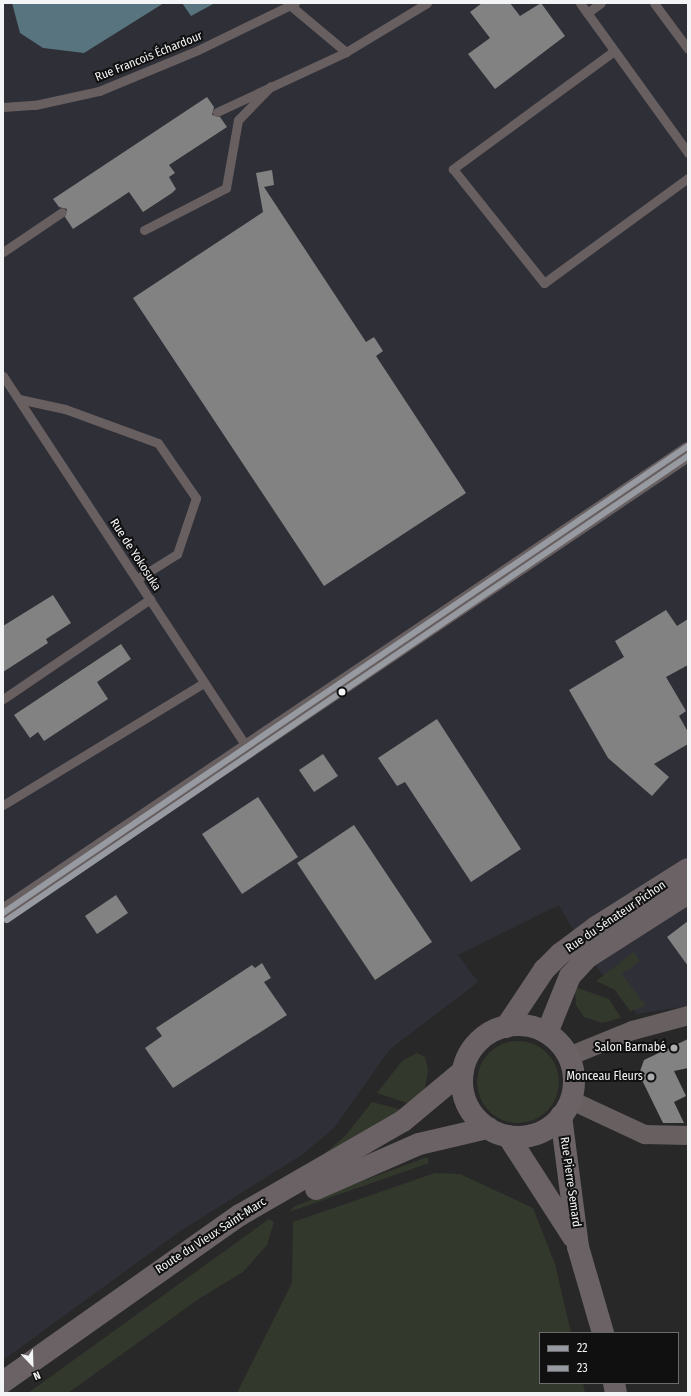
<!DOCTYPE html>
<meta charset="utf-8">
<style>
body{margin:0}
#map{position:relative;width:691px;height:1396px;overflow:hidden;background:#282829;font-family:"Fira Sans Condensed",sans-serif}
div>[style]{position:absolute}
.built>*{inset:0;background:#2f3037}
.green>*{inset:0;background:#33382c}
.round{border-radius:50%}
.water>*{inset:0;background:#57747f}
.building>*{inset:0;background:#828282}
.service>*{height:9px;margin:-4.5px;padding:0 4.5px;transform-origin:4.5px;border-radius:4.5px;background:#685f61}
.minor>*{height:19px;margin:-9.5px;padding:0 9.5px;transform-origin:9.5px;border-radius:9.5px;background:#685f61}
.secondary>*{height:22px;margin:-11px;padding:0 11px;transform-origin:11px;border-radius:11px;background:#6a6264}
.secondary>.ring{margin:-11px;padding:0;box-sizing:content-box;background:none;border:22px solid #6a6264;border-radius:50%}
.bus-1>*{height:6px;margin:-3px;padding:0 3px;transform-origin:3px;border-radius:3px;background:#979ba1}
.bus-2>*{height:6px;margin:-3px;padding:0 3px;transform-origin:3px;border-radius:3px;background:#979ba1}
.dots>*{width:11px;height:11px;translate:-50% -50%;box-sizing:border-box;border:2px solid #101011;border-radius:50%}
span{translate:-50% -50%;white-space:nowrap;text-align:center;line-height:1.15;-webkit-text-stroke:4px #101011;paint-order:stroke}
.street-label{font-size:12px;color:#f3f4f5}
.poi-label{font-size:12px;color:#f3f4f5}
.right{translate:-100% -50%;text-align:right}
.frame{position:absolute;inset:0;border:4px solid #f3f4f5;pointer-events:none}
.legend{position:absolute;left:539px;top:1332px;width:140px;height:52px;box-sizing:border-box;background:#101011;border:1px solid #6b6b6c;margin:0;padding:5px 7px;list-style:none;font-size:12px;color:#f3f4f5}
.legend li{display:flex;align-items:center;gap:8px;height:20px}
.legend b{width:20px;border:1px solid #6b6b6c}
.north{position:absolute;left:12px;top:1344px;width:40px;height:40px;-webkit-text-stroke:3px #101011;paint-order:stroke;rotate:157deg;font-size:11px;font-weight:700;line-height:16px;text-align:center;color:#f3f4f5}
.north::after{content:'';display:block;margin:auto;width:14px;height:18px;background:#f3f4f5;clip-path:polygon(50% 0,100% 100%,50% 72%,0 100%)}
</style>
<div id="map">
<div class="built">
<div style="clip-path:polygon(3px 3px,12px 3px,20px 33px,43px 48px,84px 53px,164px 3px,182px 3px,191px 16px,215px 3px,688px 3px,688px 1006px,637px 1014px,588px 957px,559px 905px,458px 955px,478px 982px,389px 1050px,335px 1127px,303px 1154px,179px 1232px,3px 1360px,3px 931px,10px 926px,3px 930px)"></div>
</div>
<div class="green">
<div style="clip-path:polygon(634px 952px,640px 961px,622px 974px,646px 1006px,630px 1011px,615px 990px,596px 981px)"></div>
<div style="clip-path:polygon(575px 987px,609px 999px,621px 1018px,602px 1023px,584px 1017px,576px 1005px)"></div>
<div class="round" style="left:477px;top:1041px;width:82px;height:82px"></div>
<div style="clip-path:polygon(417px 1053px,425px 1057px,428px 1070px,425px 1088px,419px 1096px,410px 1104px,377px 1093px,402px 1061px)"></div>
<div style="clip-path:polygon(372px 1102px,403px 1110px,322px 1156px,346px 1135px)"></div>
<div style="clip-path:polygon(427px 1157px,429px 1163px,289px 1212px,295px 1206px)"></div>
<div style="clip-path:polygon(435px 1173px,460px 1174px,533px 1208px,555px 1264px,571px 1333px,540px 1333px,540px 1383px,583px 1383px,585px 1393px,237px 1393px,292px 1283px,293px 1222px)"></div>
<div style="clip-path:polygon(269px 1219px,274px 1222px,267px 1245px,243px 1272px,200px 1298px,68px 1393px,28px 1393px)"></div>
</div>
<div class="water">
<div style="clip-path:polygon(12px 3px,164px 3px,84px 53px,43px 48px,20px 33px)"></div>
<div style="clip-path:polygon(182px 3px,215px 3px,191px 16px)"></div>
</div>
<div class="building">
<div style="clip-path:polygon(482px 3px,510px 3px,520px 16px,541px 3px,565px 36px,495px 89px,468px 54px,490px 38px,470px 12px)"></div>
<div style="clip-path:polygon(207px 97px,214px 107px,212px 115px,220px 117px,227px 127px,169px 165px,175px 173px,169px 177px,176px 189px,172px 193px,143px 212px,129px 192px,73px 229px,65px 217px,67px 209px,59px 207px,53px 199px)"></div>
<div style="clip-path:polygon(272px 170px,274px 185px,264px 187px,366px 342px,374px 337px,383px 351px,376px 356px,466px 493px,324px 586px,133px 298px,263px 212px,256px 173px)"></div>
<div style="clip-path:polygon(53px 595px,71px 623px,46px 639px,48px 643px,3px 672px,3px 626px)"></div>
<div style="clip-path:polygon(666px 610px,677px 626px,688px 619px,688px 665px,666px 677px,686px 711px,679px 716px,688px 732px,688px 744px,654px 764px,669px 777px,652px 796px,608px 758px,569px 690px,624px 657px,615px 641px)"></div>
<div style="clip-path:polygon(121px 644px,131px 659px,97px 682px,108px 699px,44px 741px,38px 732px,30px 738px,14px 715px)"></div>
<div style="clip-path:polygon(437px 719px,521px 849px,471px 882px,405px 782px,397px 786px,378px 758px)"></div>
<div style="clip-path:polygon(323px 754px,338px 776px,314px 792px,299px 770px)"></div>
<div style="clip-path:polygon(258px 797px,298px 857px,242px 894px,202px 834px)"></div>
<div style="clip-path:polygon(354px 825px,432px 942px,375px 980px,297px 863px)"></div>
<div style="clip-path:polygon(116px 895px,128px 913px,97px 934px,85px 916px)"></div>
<div style="clip-path:polygon(688px 921px,688px 966px,667px 937px)"></div>
<div style="clip-path:polygon(262px 963px,271px 978px,264px 982px,287px 1015px,173px 1088px,145px 1048px,162px 1036px,156px 1028px,252px 965px,255px 968px)"></div>
<div style="clip-path:polygon(688px 1039px,688px 1068px,674px 1071px,686px 1096px,674px 1102px,684px 1123px,663px 1123px,639px 1074px,644px 1060px)"></div>
</div>
<div class="service">
<div style="left:580px;top:3px;width:185px;rotate:54.2deg"></div>
<div style="left:654px;top:3px;width:57px;rotate:53.5deg"></div>
<div style="left:291px;top:6px;width:72px;rotate:39.9deg"></div>
<div style="left:346px;top:52px;width:95px;rotate:-31.2deg"></div>
<div style="left:587px;top:13px;width:17px;rotate:-36deg"></div>
<div style="left:614px;top:51px;width:200px;rotate:143.8deg"></div>
<div style="left:453px;top:169px;width:146px;rotate:51.4deg"></div>
<div style="left:544px;top:283px;width:178px;rotate:-36.1deg"></div>
<div style="left:3px;top:107px;width:32px;rotate:-4deg"></div>
<div style="left:35px;top:105px;width:66px;rotate:-12.3deg"></div>
<div style="left:99px;top:91px;width:107px;rotate:-22.5deg"></div>
<div style="left:198px;top:50px;width:108px;rotate:-25.9deg"></div>
<div style="left:217px;top:112px;width:142px;rotate:-24.9deg"></div>
<div style="left:144px;top:230px;width:92px;rotate:-27.1deg"></div>
<div style="left:226px;top:188px;width:69px;rotate:-80deg"></div>
<div style="left:238px;top:120px;width:47px;rotate:-45.9deg"></div>
<div style="left:3px;top:252px;width:71px;rotate:-34.1deg"></div>
<div style="left:3px;top:376px;width:445px;rotate:56.7deg"></div>
<div style="left:19px;top:399px;width:47px;rotate:12.3deg"></div>
<div style="left:65px;top:409px;width:99px;rotate:20.1deg"></div>
<div style="left:158px;top:443px;width:67px;rotate:55.4deg"></div>
<div style="left:196px;top:498px;width:59px;rotate:108.7deg"></div>
<div style="left:177px;top:554px;width:47px;rotate:148deg"></div>
<div style="left:3px;top:699px;width:178px;rotate:-34.2deg"></div>
<div style="left:3px;top:805px;width:235px;rotate:-31.3deg"></div>
</div>
<div class="minor">
<div style="left:3px;top:913px;width:826px;rotate:-34deg"></div>
<div style="left:568px;top:1056px;width:69px;rotate:-22.1deg"></div>
<div style="left:632px;top:1030px;width:58px;rotate:-15deg"></div>
<div style="left:571px;top:1100px;width:81px;rotate:25deg"></div>
<div style="left:644px;top:1134px;width:44px;rotate:1.3deg"></div>
</div>
<div class="secondary">
<div class="ring" style="left:462px;top:1025px;width:90px;height:90px"></div>
<div style="left:506px;top:1027px;width:69px;rotate:-56.3deg"></div>
<div style="left:544px;top:970px;width:23px;rotate:-45deg"></div>
<div style="left:560px;top:954px;width:45px;rotate:-36.9deg"></div>
<div style="left:596px;top:927px;width:109px;rotate:-32.2deg"></div>
<div style="left:547px;top:1033px;width:61px;rotate:-68deg"></div>
<div style="left:570px;top:976px;width:26px;rotate:-47deg"></div>
<div style="left:588px;top:957px;width:119px;rotate:-32.6deg"></div>
<div style="left:561px;top:1116px;width:132px;rotate:82.6deg"></div>
<div style="left:578px;top:1247px;width:90px;rotate:73.8deg"></div>
<div style="left:508px;top:1136px;width:120px;rotate:57.2deg"></div>
<div style="left:316px;top:1189px;width:112px;rotate:-23.6deg"></div>
<div style="left:419px;top:1144px;width:71px;rotate:-13.1deg"></div>
<div style="left:3px;top:1382px;width:290px;rotate:-35.2deg"></div>
<div style="left:240px;top:1215px;width:188px;rotate:-30deg"></div>
<div style="left:403px;top:1121px;width:78px;rotate:-39.8deg"></div>
<div style="left:614px;top:1383px;width:10px;rotate:79deg"></div>
</div>
<div class="bus-1">
<div style="left:3px;top:913px;width:829px;rotate:-34.28deg"></div>
</div>
<div class="bus-2">
<div style="left:7px;top:920px;width:824px;rotate:-34.27deg"></div>
</div>
<div class="dots">
<div style="left:342px;top:692px;background:#f3f4f5"></div>
<div style="left:674px;top:1048px;background:#acadae"></div>
<div style="left:651px;top:1077px;background:#acadae"></div>
</div>
<div class="street-label">
<span style="left:149px;top:57px;rotate:-22deg">Rue Francois Échardour</span>
<span style="left:135px;top:555px;rotate:57deg">Rue de Yokosuka</span>
<span style="left:616px;top:917px;rotate:-34deg">Rue du Sénateur Pichon</span>
<span style="left:570px;top:1182px;rotate:82deg">Rue Pierre Semard</span>
<span style="left:211px;top:1236px;rotate:-33deg">Route du Vieux Saint-Marc</span>
</div>
<div class="poi-label">
<span class="right" style="left:666px;top:1048px">Salon Barnabé</span>
<span class="right" style="left:643px;top:1077px">Monceau Fleurs</span>
</div>
<div class="frame"></div>
<ul class="legend">
<li><b style="height:5px;background:#979ba1"></b>22</li>
<li><b style="height:5px;background:#979ba1"></b>23</li>
</ul>
<div class="north">N</div>
</div>
